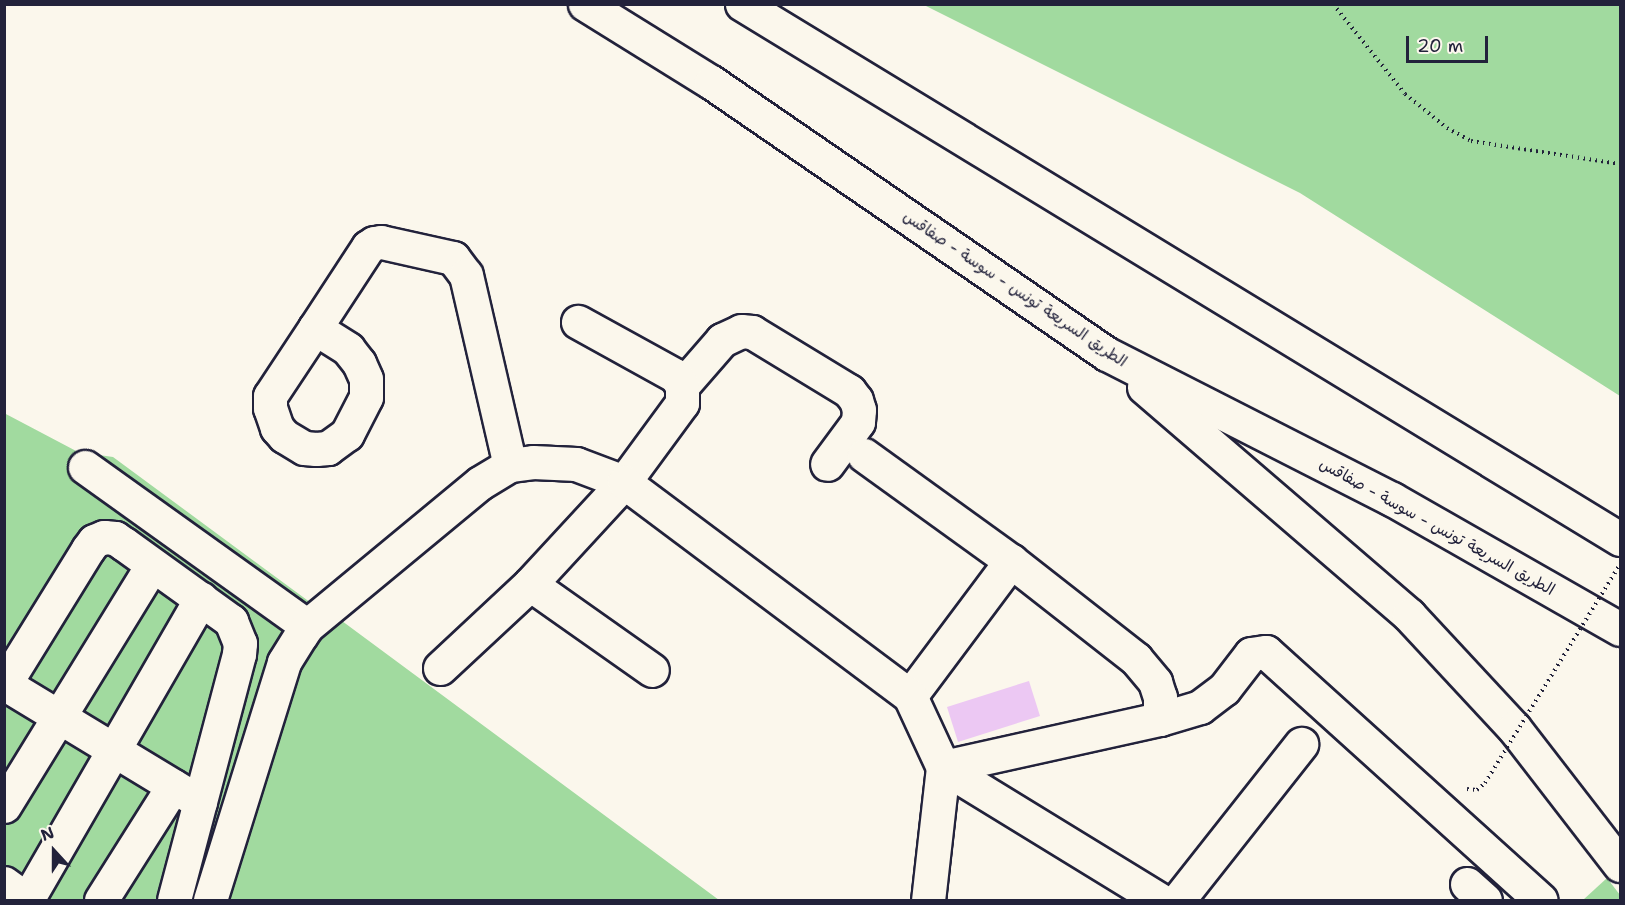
<!DOCTYPE html>
<meta charset="utf-8">
<style>
body{margin:0}
#map{position:relative;width:1625px;height:905px;overflow:hidden;background:#fbf7ec;font-family:"Shantell Sans","Playpen Sans Arabic",sans-serif}
div>[style]{position:absolute}
.green>*{inset:0;background:#a1da9f}
.building>*{inset:0;background:#ecc8f3}
.path>*{height:4px;margin-top:-2px;transform-origin:0;background:repeating-linear-gradient(90deg,#22223b 0 1.5px,transparent 0 6px)}
.roads{filter:drop-shadow(2px 0 #22223b) drop-shadow(-2px 0 #22223b) drop-shadow(0 2px #22223b) drop-shadow(0 -2px #22223b)}
.minor>*{height:33px;margin:-16.5px;padding:0 16.5px;transform-origin:16.5px;border-radius:16.5px;background:#fbf7ec}
.highway>*{height:33px;margin:-16.5px;padding:0 16.5px;transform-origin:16.5px;border-radius:16.5px;background:#fbf7ec}
.path-bridge>*{height:4px;margin-top:-2px;transform-origin:0;background:repeating-linear-gradient(90deg,#22223b 0 1.5px,transparent 0 6px)}
span{translate:-50% -50%;white-space:nowrap;text-align:center;line-height:1.15;-webkit-text-stroke:4.5px #fbf7ec;paint-order:stroke}
.street-label{font-size:16px;color:#22223b}
.frame{position:absolute;inset:0;border:6px solid #22223b;pointer-events:none}
.north{position:absolute;left:24px;top:821px;width:60px;height:60px;-webkit-text-stroke:4px #fbf7ec;paint-order:stroke;rotate:339deg;font-size:16px;font-weight:700;line-height:24px;text-align:center;color:#22223b}
.north::after{content:'';display:block;margin:auto;width:21px;height:27px;background:#22223b;clip-path:polygon(50% 0,100% 100%,50% 72%,0 100%)}
.scale{position:absolute;left:1406px;top:36px;width:82px;height:27px;box-sizing:border-box;border:3px solid #22223b;border-top:0;padding-left:8px;font-size:18px;line-height:21px;white-space:nowrap;color:#22223b;-webkit-text-stroke:4px #fbf7ec;paint-order:stroke}
</style>
<div id="map">
<div class="green">
<div style="clip-path:polygon(924px 5px,1620px 5px,1620px 396px,1300px 193px)"></div>
<div style="clip-path:polygon(4px 413px,78px 452px,113px 457px,307px 600px,342px 621px,719px 900px,5px 900px)"></div>
<div style="clip-path:polygon(1607px 878px,1620px 895px,1620px 900px,1583px 900px)"></div>
</div>
<div class="building">
<div style="clip-path:polygon(1029px 681px,1040px 716px,958px 742px,947px 707px)"></div>
</div>
<div class="path">
<div style="left:1333px;top:4px;width:115px;rotate:51.3deg"></div>
<div style="left:1405px;top:94px;width:54px;rotate:39deg"></div>
<div style="left:1447px;top:128px;width:27px;rotate:28deg"></div>
<div style="left:1471px;top:141px;width:151px;rotate:8.8deg"></div>
</div>
<div class="roads">
<div class="minor">
<div style="left:315px;top:328px;width:97px;rotate:-56.8deg"></div>
<div style="left:368px;top:247px;width:7px;rotate:-34deg"></div>
<div style="left:374px;top:243px;width:7px;rotate:-8deg"></div>
<div style="left:381px;top:242px;width:74px;rotate:12.5deg"></div>
<div style="left:453px;top:258px;width:21px;rotate:53deg"></div>
<div style="left:466px;top:275px;width:195px;rotate:77deg"></div>
<div style="left:315px;top:328px;width:39px;rotate:32deg"></div>
<div style="left:348px;top:349px;width:18px;rotate:52deg"></div>
<div style="left:359px;top:363px;width:17px;rotate:66deg"></div>
<div style="left:366px;top:379px;width:18px;rotate:90deg"></div>
<div style="left:366px;top:397px;width:42px;rotate:117.2deg"></div>
<div style="left:347px;top:434px;width:24px;rotate:144deg"></div>
<div style="left:328px;top:448px;width:12px;rotate:175deg"></div>
<div style="left:316px;top:449px;width:12px;rotate:-175deg"></div>
<div style="left:304px;top:448px;width:23px;rotate:-149deg"></div>
<div style="left:284px;top:436px;width:11px;rotate:-131deg"></div>
<div style="left:277px;top:428px;width:21px;rotate:-109deg"></div>
<div style="left:270px;top:408px;width:12px;rotate:-90deg"></div>
<div style="left:270px;top:396px;width:82px;rotate:-56.5deg"></div>
<div style="left:682px;top:386px;width:61px;rotate:-49deg"></div>
<div style="left:722px;top:340px;width:21px;rotate:-25deg"></div>
<div style="left:741px;top:331px;width:11px;rotate:5deg"></div>
<div style="left:752px;top:332px;width:114px;rotate:31.3deg"></div>
<div style="left:849px;top:391px;width:11px;rotate:52deg"></div>
<div style="left:856px;top:400px;width:10px;rotate:73deg"></div>
<div style="left:859px;top:410px;width:12px;rotate:95deg"></div>
<div style="left:858px;top:422px;width:52px;rotate:126.4deg"></div>
<div style="left:864px;top:455px;width:181px;rotate:35.8deg"></div>
<div style="left:1011px;top:561px;width:159px;rotate:38.1deg"></div>
<div style="left:1136px;top:659px;width:30px;rotate:50deg"></div>
<div style="left:1155px;top:682px;width:16px;rotate:72deg"></div>
<div style="left:1160px;top:697px;width:22px;rotate:90deg"></div>
<div style="left:85px;top:467px;width:273px;rotate:35.6deg"></div>
<div style="left:530px;top:584px;width:149px;rotate:35.2deg"></div>
<div style="left:440px;top:668px;width:123px;rotate:-43deg"></div>
<div style="left:530px;top:584px;width:139px;rotate:-47.3deg"></div>
<div style="left:624px;top:482px;width:98px;rotate:-53.7deg"></div>
<div style="left:682px;top:403px;width:17px;rotate:-90deg"></div>
<div style="left:682px;top:386px;width:12px;rotate:-121deg"></div>
<div style="left:676px;top:376px;width:112px;rotate:-151.1deg"></div>
<div style="left:5px;top:684px;width:228px;rotate:31.2deg"></div>
<div style="left:4px;top:685px;width:160px;rotate:-58.3deg"></div>
<div style="left:88px;top:549px;width:10px;rotate:-53deg"></div>
<div style="left:94px;top:541px;width:11px;rotate:-22deg"></div>
<div style="left:104px;top:537px;width:11px;rotate:5deg"></div>
<div style="left:115px;top:538px;width:11px;rotate:34deg"></div>
<div style="left:124px;top:544px;width:132px;rotate:35.7deg"></div>
<div style="left:231px;top:621px;width:24px;rotate:68deg"></div>
<div style="left:240px;top:643px;width:11px;rotate:95deg"></div>
<div style="left:239px;top:654px;width:254px;rotate:104.8deg"></div>
<div style="left:910px;top:696px;width:169px;rotate:-53.2deg"></div>
<div style="left:943px;top:767px;width:222px;rotate:-12.5deg"></div>
<div style="left:1160px;top:719px;width:42px;rotate:-16.7deg"></div>
<div style="left:1200px;top:707px;width:30px;rotate:-37deg"></div>
<div style="left:1224px;top:689px;width:44px;rotate:-52.4deg"></div>
<div style="left:1251px;top:654px;width:15px;rotate:-8deg"></div>
<div style="left:1266px;top:652px;width:370px;rotate:42.1deg"></div>
<div style="left:943px;top:767px;width:255px;rotate:31.5deg"></div>
<div style="left:4px;top:806px;width:283px;rotate:-58.4deg"></div>
<div style="left:4px;top:883px;width:29px;rotate:36deg"></div>
<div style="left:27px;top:900px;width:348px;rotate:-60deg"></div>
<div style="left:1467px;top:884px;width:24px;rotate:42deg"></div>
<div style="left:101px;top:900px;width:135px;rotate:-57.7deg"></div>
<div style="left:210px;top:900px;width:249px;rotate:-72.7deg"></div>
<div style="left:284px;top:662px;width:32px;rotate:-58deg"></div>
<div style="left:301px;top:635px;width:11px;rotate:-56deg"></div>
<div style="left:307px;top:626px;width:224px;rotate:-39.6deg"></div>
<div style="left:480px;top:483px;width:35px;rotate:-31deg"></div>
<div style="left:510px;top:465px;width:23px;rotate:-7deg"></div>
<div style="left:533px;top:462px;width:43px;rotate:2.7deg"></div>
<div style="left:576px;top:464px;width:51px;rotate:20.6deg"></div>
<div style="left:624px;top:482px;width:357px;rotate:36.8deg"></div>
<div style="left:910px;top:696px;width:78px;rotate:65.1deg"></div>
<div style="left:943px;top:767px;width:134px;rotate:96.4deg"></div>
<div style="left:1178px;top:900px;width:199px;rotate:-51.7deg"></div>
</div>
<div class="highway">
<div style="left:585px;top:4px;width:148px;rotate:31.8deg"></div>
<div style="left:711px;top:82px;width:480px;rotate:34.5deg"></div>
<div style="left:1107px;top:354px;width:320px;rotate:27deg"></div>
<div style="left:1392px;top:499px;width:262px;rotate:29.7deg"></div>
<div style="left:742px;top:4px;width:1028px;rotate:31.36deg"></div>
<div style="left:1144px;top:387px;width:350px;rotate:40.7deg"></div>
<div style="left:1409px;top:615px;width:154px;rotate:47.1deg"></div>
<div style="left:1514px;top:728px;width:173px;rotate:52.3deg"></div>
</div>
</div>
<div class="path-bridge">
<div style="left:1467px;top:789px;width:10px;rotate:6deg"></div>
<div style="left:1477px;top:790px;width:11px;rotate:-41deg"></div>
<div style="left:1485px;top:783px;width:257px;rotate:-58.3deg"></div>
</div>
<div class="street-label">
<span style="left:1015px;top:289px;rotate:34deg">الطريق السريعة تونس - سوسة - صفاقس</span>
<span style="left:1437px;top:527px;rotate:29deg">الطريق السريعة تونس - سوسة - صفاقس</span>
</div>
<div class="frame"></div>
<div class="north">N</div>
<div class="scale">20 m</div>
</div>
